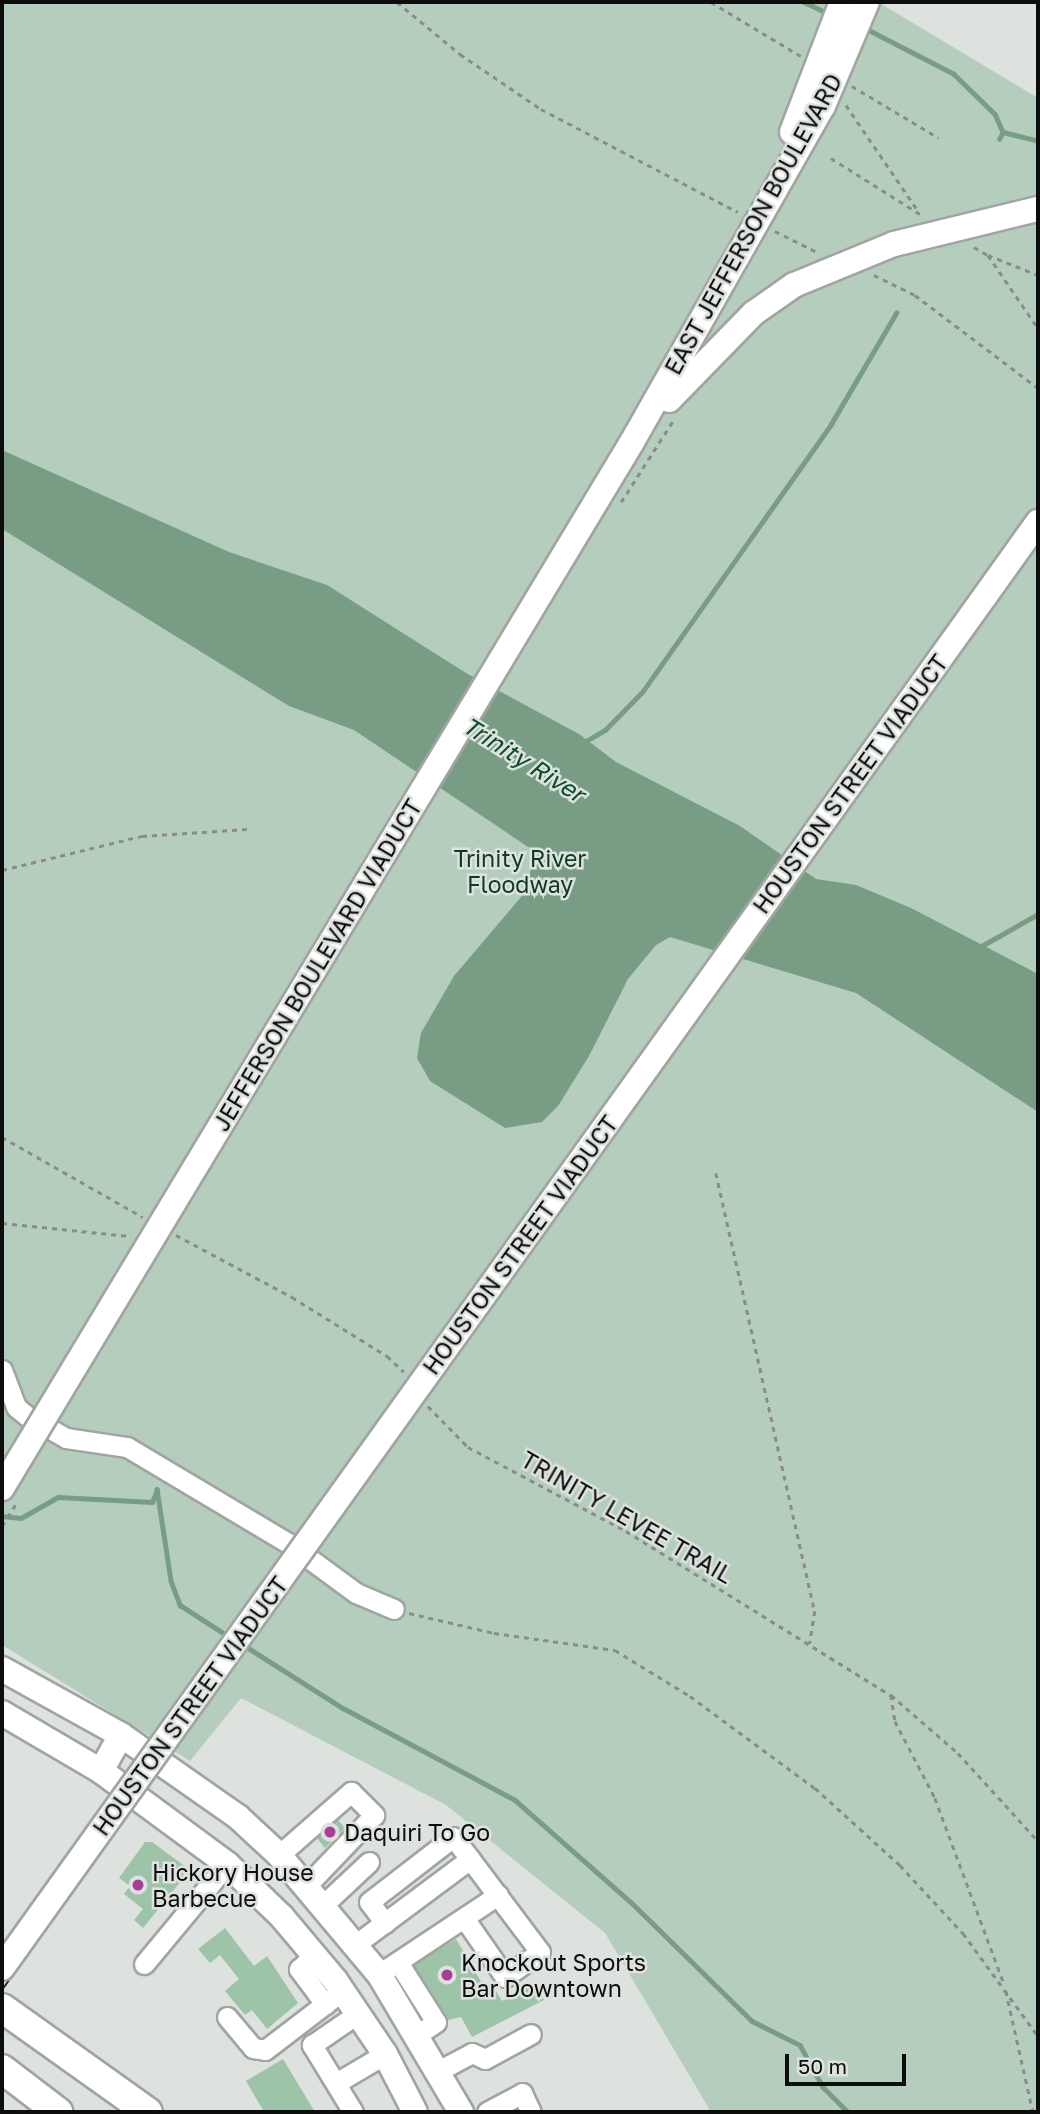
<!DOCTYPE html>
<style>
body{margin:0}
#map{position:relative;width:1040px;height:2114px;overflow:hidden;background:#dee2df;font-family:"Golos Text",sans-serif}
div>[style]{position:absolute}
.green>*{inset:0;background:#b5cdbc}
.water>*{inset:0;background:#799d84}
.stream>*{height:4.5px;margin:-2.25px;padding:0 2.25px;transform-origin:2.25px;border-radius:2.25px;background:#799d84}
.building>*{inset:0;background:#9dc3a8}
.path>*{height:2.5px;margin-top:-1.25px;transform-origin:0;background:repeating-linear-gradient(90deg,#898c8a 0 5px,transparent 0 10px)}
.roads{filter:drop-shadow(2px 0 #a1a5a2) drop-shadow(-2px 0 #a1a5a2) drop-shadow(0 2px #a1a5a2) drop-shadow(0 -2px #a1a5a2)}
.minor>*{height:19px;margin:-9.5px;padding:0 9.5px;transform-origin:9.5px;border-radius:9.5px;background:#fff}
.major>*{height:24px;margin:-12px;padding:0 12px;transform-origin:12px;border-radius:12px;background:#fff}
.highway>*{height:28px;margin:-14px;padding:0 14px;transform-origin:14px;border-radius:14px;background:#fff}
.tram>*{height:2px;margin:-1px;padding:0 1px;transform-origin:1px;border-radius:1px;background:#262726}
.path-bridge>*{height:2.5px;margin-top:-1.25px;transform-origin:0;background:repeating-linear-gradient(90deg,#898c8a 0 5px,transparent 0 10px)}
.bridges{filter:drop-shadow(2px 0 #a1a5a2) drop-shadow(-2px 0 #a1a5a2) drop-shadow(0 2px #a1a5a2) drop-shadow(0 -2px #a1a5a2)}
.major-bridge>*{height:24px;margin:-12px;padding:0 12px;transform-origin:12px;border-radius:12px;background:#fff}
.dots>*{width:19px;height:19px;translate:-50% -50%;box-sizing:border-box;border:4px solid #dee2df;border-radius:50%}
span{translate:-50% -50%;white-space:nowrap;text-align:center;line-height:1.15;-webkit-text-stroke:5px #dee2df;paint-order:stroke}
.street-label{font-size:23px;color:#0c0d0c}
.park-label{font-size:23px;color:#0c3b21}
.poi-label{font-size:23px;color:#0c0d0c}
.left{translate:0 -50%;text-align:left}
.water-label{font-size:24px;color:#0a4b29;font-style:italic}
.frame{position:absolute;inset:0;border:4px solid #0c0d0c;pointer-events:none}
.scale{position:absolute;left:785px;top:2054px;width:121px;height:32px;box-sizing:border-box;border:4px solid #0c0d0c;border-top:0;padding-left:9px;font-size:21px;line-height:24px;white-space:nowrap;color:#0c0d0c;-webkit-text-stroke:5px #dee2df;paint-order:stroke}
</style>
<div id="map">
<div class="green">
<div style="clip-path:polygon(2px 2px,878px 2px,1038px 98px,1038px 2112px,711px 2112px,605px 1933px,446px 1805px,241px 1698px,190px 1761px,2px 1645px)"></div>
</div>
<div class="water">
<div style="clip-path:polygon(2px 450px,229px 552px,327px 585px,466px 673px,579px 734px,616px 762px,740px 826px,816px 879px,856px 885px,911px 908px,1038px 974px,1038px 1112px,856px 993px,670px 937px,656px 945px,628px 979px,589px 1056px,558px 1106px,542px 1122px,505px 1128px,430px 1081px,417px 1058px,421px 1033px,454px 976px,521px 897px,537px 853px,354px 730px,289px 706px,2px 529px)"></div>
</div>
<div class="stream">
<div style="left:804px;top:2px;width:26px;rotate:25deg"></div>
<div style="left:865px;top:28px;width:100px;rotate:27.3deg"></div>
<div style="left:954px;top:74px;width:57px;rotate:44.3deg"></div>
<div style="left:995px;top:114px;width:20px;rotate:66deg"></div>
<div style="left:1003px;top:132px;width:36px;rotate:14deg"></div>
<div style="left:999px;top:139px;width:8px;rotate:-60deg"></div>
<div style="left:583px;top:743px;width:26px;rotate:-31deg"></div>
<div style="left:605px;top:730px;width:54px;rotate:-45.7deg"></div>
<div style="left:643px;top:691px;width:327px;rotate:-54.8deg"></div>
<div style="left:831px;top:424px;width:129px;rotate:-59.6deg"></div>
<div style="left:978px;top:948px;width:69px;rotate:-29.5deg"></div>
<div style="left:157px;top:1489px;width:93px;rotate:81.3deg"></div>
<div style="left:171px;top:1581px;width:26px;rotate:69deg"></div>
<div style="left:180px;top:1605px;width:57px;rotate:32.9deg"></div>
<div style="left:2px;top:1516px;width:19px;rotate:6deg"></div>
<div style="left:21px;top:1518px;width:43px;rotate:-29.6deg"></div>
<div style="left:58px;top:1497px;width:94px;rotate:3deg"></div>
<div style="left:152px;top:1502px;width:13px;rotate:-67deg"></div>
<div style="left:242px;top:1644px;width:120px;rotate:32.4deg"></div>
<div style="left:343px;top:1708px;width:195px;rotate:28.1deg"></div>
<div style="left:515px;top:1800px;width:156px;rotate:41.4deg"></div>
<div style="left:632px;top:1903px;width:168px;rotate:44.5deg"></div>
<div style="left:752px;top:2021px;width:54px;rotate:26.6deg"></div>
<div style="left:800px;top:2045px;width:48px;rotate:61.3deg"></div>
<div style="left:823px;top:2087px;width:35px;rotate:45deg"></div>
</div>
<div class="building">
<div style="clip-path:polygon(338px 1820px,345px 1828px,325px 1848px,317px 1838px)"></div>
<div style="clip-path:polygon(145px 1842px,152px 1842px,190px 1870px,143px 1928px,134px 1920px,143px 1909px,124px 1894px,130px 1886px,119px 1878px)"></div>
<div style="clip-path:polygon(225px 1928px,254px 1966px,267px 1956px,298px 2003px,267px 2029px,252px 2010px,245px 2015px,225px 1991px,239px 1979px,220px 1955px,210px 1963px,198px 1949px)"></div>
<div style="clip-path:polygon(456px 1939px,486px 1990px,493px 1986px,502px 2001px,534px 1983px,544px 2000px,472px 2037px,461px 2017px,448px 2020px,414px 1965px)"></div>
<div style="clip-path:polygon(283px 2059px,315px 2112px,264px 2112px,246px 2081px)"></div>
</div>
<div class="path">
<div style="left:397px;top:2px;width:82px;rotate:39.5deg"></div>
<div style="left:460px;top:54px;width:98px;rotate:34.2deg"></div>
<div style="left:541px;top:109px;width:222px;rotate:27.6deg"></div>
<div style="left:711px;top:2px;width:105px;rotate:31deg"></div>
<div style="left:852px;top:86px;width:101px;rotate:30.9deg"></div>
<div style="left:846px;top:105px;width:130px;rotate:55.7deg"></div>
<div style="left:831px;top:158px;width:109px;rotate:32.2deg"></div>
<div style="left:775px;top:231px;width:49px;rotate:26.6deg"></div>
<div style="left:974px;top:247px;width:16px;rotate:30deg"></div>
<div style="left:988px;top:255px;width:88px;rotate:55.6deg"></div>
<div style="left:988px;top:255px;width:54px;rotate:21.8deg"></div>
<div style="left:874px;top:275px;width:46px;rotate:26deg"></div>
<div style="left:915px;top:295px;width:154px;rotate:37.1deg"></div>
<div style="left:2px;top:870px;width:144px;rotate:-13.7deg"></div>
<div style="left:142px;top:836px;width:105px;rotate:-3.8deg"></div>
<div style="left:2px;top:1137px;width:162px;rotate:29.6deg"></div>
<div style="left:716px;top:1173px;width:449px;rotate:77.3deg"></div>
<div style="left:815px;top:1611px;width:33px;rotate:99deg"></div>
<div style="left:2px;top:1223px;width:128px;rotate:5.8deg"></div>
<div style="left:176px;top:1235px;width:132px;rotate:28.1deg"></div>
<div style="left:292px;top:1297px;width:112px;rotate:31.8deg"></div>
<div style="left:387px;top:1356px;width:23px;rotate:43deg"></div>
<div style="left:428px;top:1406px;width:57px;rotate:45.7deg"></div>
<div style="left:468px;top:1447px;width:179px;rotate:28deg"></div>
<div style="left:626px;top:1531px;width:312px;rotate:31.8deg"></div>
<div style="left:891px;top:1695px;width:89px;rotate:40.9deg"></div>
<div style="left:958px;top:1753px;width:119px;rotate:47.7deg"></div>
<div style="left:409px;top:1613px;width:87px;rotate:13.2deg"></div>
<div style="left:494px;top:1633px;width:122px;rotate:8deg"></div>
<div style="left:615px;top:1650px;width:88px;rotate:31.5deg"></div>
<div style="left:690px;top:1696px;width:155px;rotate:36.4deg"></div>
<div style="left:815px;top:1788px;width:115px;rotate:42.2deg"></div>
<div style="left:900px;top:1865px;width:93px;rotate:47.2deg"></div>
<div style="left:963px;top:1933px;width:127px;rotate:53.9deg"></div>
<div style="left:891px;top:1695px;width:26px;rotate:81deg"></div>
<div style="left:895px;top:1721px;width:87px;rotate:62.5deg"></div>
<div style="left:935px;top:1798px;width:198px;rotate:69.6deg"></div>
<div style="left:1006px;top:1991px;width:124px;rotate:77.4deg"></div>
</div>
<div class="roads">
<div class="minor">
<div style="left:2px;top:1370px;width:40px;rotate:69deg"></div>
<div style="left:16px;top:1407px;width:14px;rotate:39deg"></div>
<div style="left:27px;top:1416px;width:45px;rotate:29.4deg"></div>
<div style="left:66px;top:1438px;width:62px;rotate:8.4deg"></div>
<div style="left:127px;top:1447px;width:187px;rotate:30.8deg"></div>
<div style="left:288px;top:1543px;width:84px;rotate:36.3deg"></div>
<div style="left:356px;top:1593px;width:41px;rotate:22.8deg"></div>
<div style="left:279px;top:1855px;width:96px;rotate:-41.2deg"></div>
<div style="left:351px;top:1792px;width:33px;rotate:45deg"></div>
<div style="left:374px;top:1815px;width:97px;rotate:133.7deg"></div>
<div style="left:323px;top:1905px;width:63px;rotate:-43.1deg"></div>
<div style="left:385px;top:1923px;width:26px;rotate:-127deg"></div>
<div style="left:369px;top:1902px;width:106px;rotate:-37.7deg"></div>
<div style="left:453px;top:1837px;width:28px;rotate:52deg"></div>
<div style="left:356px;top:1944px;width:142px;rotate:-36.7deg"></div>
<div style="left:470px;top:1859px;width:116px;rotate:53deg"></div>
<div style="left:540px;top:1952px;width:43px;rotate:144.5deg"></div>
<div style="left:505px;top:1977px;width:72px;rotate:-124.8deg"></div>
<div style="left:314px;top:1956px;width:20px;rotate:139deg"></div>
<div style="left:299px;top:1969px;width:44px;rotate:53.4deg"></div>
<div style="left:398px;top:1962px;width:71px;rotate:57.7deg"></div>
<div style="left:436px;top:2022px;width:22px;rotate:146deg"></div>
<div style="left:144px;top:1964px;width:130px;rotate:-50.3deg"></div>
<div style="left:379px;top:1974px;width:143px;rotate:-33.6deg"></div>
<div style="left:227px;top:2017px;width:40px;rotate:50deg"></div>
<div style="left:253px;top:2048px;width:12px;rotate:9deg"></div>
<div style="left:265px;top:2050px;width:97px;rotate:-37.5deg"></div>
<div style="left:440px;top:2070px;width:36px;rotate:-28deg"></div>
<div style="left:472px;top:2053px;width:14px;rotate:25deg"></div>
<div style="left:485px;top:2059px;width:52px;rotate:-28.5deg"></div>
<div style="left:336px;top:2083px;width:57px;rotate:-30.6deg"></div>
<div style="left:353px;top:2112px;width:79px;rotate:-121.5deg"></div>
<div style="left:312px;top:2045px;width:55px;rotate:-34.6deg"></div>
<div style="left:487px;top:2112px;width:40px;rotate:-28deg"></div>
<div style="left:522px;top:2093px;width:21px;rotate:65deg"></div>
</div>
<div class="major">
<div style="left:2px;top:1669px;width:136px;rotate:29deg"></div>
<div style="left:121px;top:1735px;width:143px;rotate:35deg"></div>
<div style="left:238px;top:1817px;width:56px;rotate:42.8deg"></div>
<div style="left:279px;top:1855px;width:155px;rotate:50deg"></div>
<div style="left:379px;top:1974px;width:161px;rotate:59.3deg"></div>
<div style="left:2px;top:1713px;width:115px;rotate:30.4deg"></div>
<div style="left:101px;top:1771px;width:157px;rotate:36.4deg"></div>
<div style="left:227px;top:1864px;width:76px;rotate:43.9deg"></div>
<div style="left:282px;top:1917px;width:82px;rotate:49.9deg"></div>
<div style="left:335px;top:1980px;width:89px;rotate:56deg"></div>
<div style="left:385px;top:2054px;width:65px;rotate:62.7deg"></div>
<div style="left:101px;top:1771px;width:41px;rotate:-60.9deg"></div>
</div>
<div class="highway">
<div style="left:2px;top:2008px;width:179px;rotate:35.5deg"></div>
<div style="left:2px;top:2069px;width:71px;rotate:37.5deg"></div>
</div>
</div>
<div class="tram">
<div style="left:2px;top:1990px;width:1780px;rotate:-54.4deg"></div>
</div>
<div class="path-bridge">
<div style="left:621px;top:502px;width:98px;rotate:-57.4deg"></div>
<div style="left:2px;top:1526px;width:25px;rotate:-58deg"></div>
</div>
<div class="bridges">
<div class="major-bridge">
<div style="left:792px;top:132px;width:139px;rotate:-69deg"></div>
<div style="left:669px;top:400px;width:122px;rotate:-45.7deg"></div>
<div style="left:754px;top:313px;width:49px;rotate:-35deg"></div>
<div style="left:794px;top:285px;width:108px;rotate:-22.3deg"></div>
<div style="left:894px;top:244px;width:148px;rotate:-13.7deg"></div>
<div style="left:2px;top:1488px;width:1221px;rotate:-58.94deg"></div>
<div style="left:632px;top:442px;width:386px;rotate:-60.4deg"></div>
<div style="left:823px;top:106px;width:113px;rotate:-67.1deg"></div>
<div style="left:2px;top:1968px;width:1779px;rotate:-54.38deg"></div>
</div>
</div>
<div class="dots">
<div style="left:330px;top:1832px;background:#ab3d9a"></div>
<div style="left:138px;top:1885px;background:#ab3d9a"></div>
<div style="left:447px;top:1975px;background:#ab3d9a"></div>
</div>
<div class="street-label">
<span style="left:753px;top:224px;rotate:-61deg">EAST JEFFERSON BOULEVARD</span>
<span style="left:850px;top:784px;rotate:-54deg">HOUSTON STREET VIADUCT</span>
<span style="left:317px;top:965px;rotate:-59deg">JEFFERSON BOULEVARD VIADUCT</span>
<span style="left:520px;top:1245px;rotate:-54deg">HOUSTON STREET VIADUCT</span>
<span style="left:627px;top:1517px;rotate:30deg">TRINITY LEVEE TRAIL</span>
<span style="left:190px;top:1706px;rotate:-54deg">HOUSTON STREET VIADUCT</span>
</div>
<div class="park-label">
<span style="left:520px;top:871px">Trinity River<br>Floodway</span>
</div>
<div class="poi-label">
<span class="left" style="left:344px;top:1832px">Daquiri To Go</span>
<span class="left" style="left:152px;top:1885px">Hickory House<br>Barbecue</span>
<span class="left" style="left:461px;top:1975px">Knockout Sports<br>Bar Downtown</span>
</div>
<div class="water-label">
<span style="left:524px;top:759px;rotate:32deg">Trinity River</span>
</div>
<div class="frame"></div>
<div class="scale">50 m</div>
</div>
